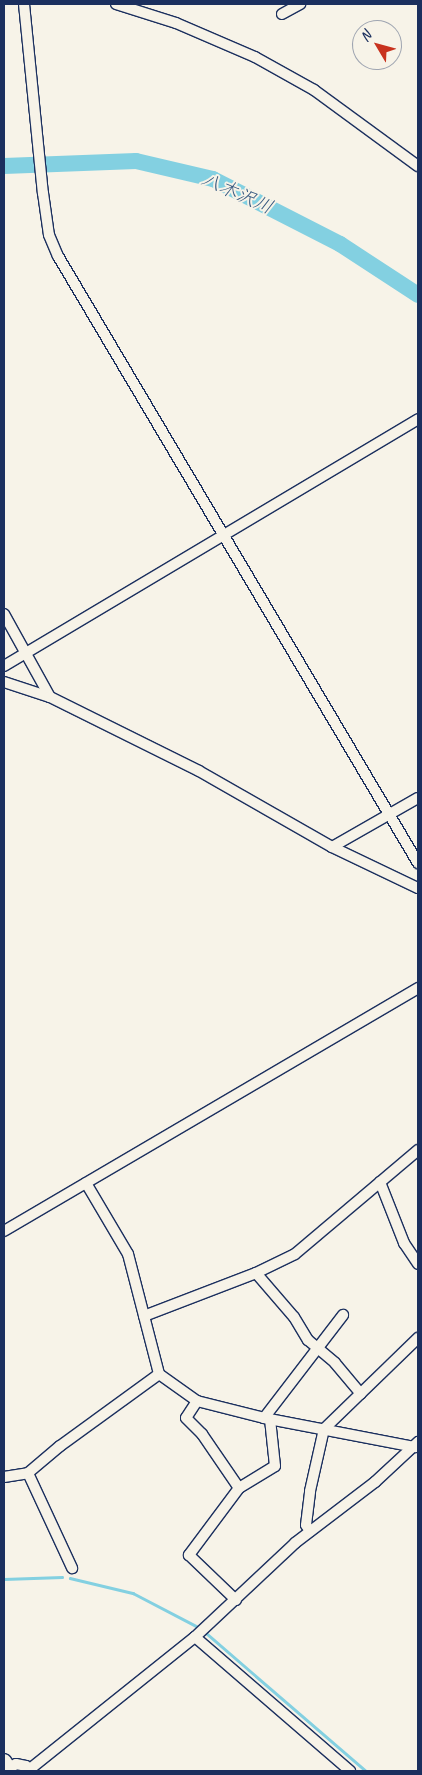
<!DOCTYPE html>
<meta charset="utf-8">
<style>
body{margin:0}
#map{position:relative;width:422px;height:1775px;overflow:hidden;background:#f7f3e8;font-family:Caveat,"Klee One",sans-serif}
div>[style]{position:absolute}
.stream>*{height:2.5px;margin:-1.25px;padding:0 1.25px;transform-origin:1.25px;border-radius:1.25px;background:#83d0e1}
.river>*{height:16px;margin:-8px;padding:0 8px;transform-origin:8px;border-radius:8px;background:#83d0e1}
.roads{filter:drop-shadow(1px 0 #1b2f5e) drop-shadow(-1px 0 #1b2f5e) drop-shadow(0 1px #1b2f5e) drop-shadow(0 -1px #1b2f5e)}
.street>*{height:10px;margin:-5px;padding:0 5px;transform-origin:5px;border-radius:5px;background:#f7f3e8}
.secondary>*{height:14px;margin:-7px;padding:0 7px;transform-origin:7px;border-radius:7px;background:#f7f3e8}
span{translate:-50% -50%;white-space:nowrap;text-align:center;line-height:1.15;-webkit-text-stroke:4px #f7f3e8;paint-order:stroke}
.water-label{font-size:19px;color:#35577f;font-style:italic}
.frame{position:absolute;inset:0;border:5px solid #1b2f5e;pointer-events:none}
.north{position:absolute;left:352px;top:20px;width:50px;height:50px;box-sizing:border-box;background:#f7f3e8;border:1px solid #9fa5b1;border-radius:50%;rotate:307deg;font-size:14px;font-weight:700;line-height:20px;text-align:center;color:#1b2f5e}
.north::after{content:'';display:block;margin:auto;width:18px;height:22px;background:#c8321e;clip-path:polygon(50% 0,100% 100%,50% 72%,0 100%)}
</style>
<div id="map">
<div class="stream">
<div style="left:70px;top:1578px;width:65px;rotate:13.4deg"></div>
<div style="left:133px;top:1593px;width:76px;rotate:27.6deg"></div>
<div style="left:4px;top:1579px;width:58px;rotate:-2deg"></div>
<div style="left:205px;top:1632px;width:213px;rotate:40.8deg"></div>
</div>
<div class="river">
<div style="left:4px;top:166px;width:132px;rotate:-2.2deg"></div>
<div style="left:136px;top:161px;width:79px;rotate:13.2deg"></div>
<div style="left:213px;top:179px;width:143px;rotate:27.1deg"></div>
<div style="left:340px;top:244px;width:93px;rotate:33.2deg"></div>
</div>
<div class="roads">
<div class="street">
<div style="left:24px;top:4px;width:190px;rotate:84.3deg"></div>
<div style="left:43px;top:193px;width:42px;rotate:81.9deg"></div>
<div style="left:49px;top:235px;width:23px;rotate:67deg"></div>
<div style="left:58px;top:256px;width:706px;rotate:59.33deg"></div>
<div style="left:116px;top:4px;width:63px;rotate:17.6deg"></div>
<div style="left:176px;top:23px;width:86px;rotate:23.3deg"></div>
<div style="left:255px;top:57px;width:68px;rotate:29.2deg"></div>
<div style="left:314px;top:90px;width:129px;rotate:36.2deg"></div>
<div style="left:282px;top:14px;width:21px;rotate:-29deg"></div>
<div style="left:4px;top:614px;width:95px;rotate:61deg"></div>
<div style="left:4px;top:666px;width:482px;rotate:-30.8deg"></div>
<div style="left:4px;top:682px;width:48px;rotate:18.1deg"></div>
<div style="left:50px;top:697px;width:166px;rotate:26.4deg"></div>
<div style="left:199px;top:771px;width:153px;rotate:29.7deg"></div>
<div style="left:332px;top:847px;width:95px;rotate:25.5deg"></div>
<div style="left:332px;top:847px;width:99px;rotate:-29.7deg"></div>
<div style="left:380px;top:1182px;width:66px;rotate:68.5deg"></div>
<div style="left:404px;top:1243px;width:25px;rotate:56deg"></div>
<div style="left:86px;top:1183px;width:82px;rotate:59.4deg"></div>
<div style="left:128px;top:1254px;width:124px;rotate:75.5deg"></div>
<div style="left:159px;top:1374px;width:47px;rotate:35.4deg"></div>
<div style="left:197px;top:1401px;width:69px;rotate:14.2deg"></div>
<div style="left:264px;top:1418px;width:154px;rotate:10.9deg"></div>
<div style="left:4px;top:1231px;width:480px;rotate:-30.4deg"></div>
<div style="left:256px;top:1273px;width:58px;rotate:49.2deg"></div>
<div style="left:294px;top:1317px;width:27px;rotate:59deg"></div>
<div style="left:308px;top:1340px;width:35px;rotate:40deg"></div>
<div style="left:335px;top:1363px;width:40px;rotate:50deg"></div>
<div style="left:144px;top:1316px;width:120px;rotate:-21deg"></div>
<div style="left:256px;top:1273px;width:43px;rotate:-26deg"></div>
<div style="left:295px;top:1254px;width:161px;rotate:-40.2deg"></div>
<div style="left:197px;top:1401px;width:20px;rotate:123deg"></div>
<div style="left:186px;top:1418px;width:23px;rotate:45deg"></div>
<div style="left:202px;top:1434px;width:65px;rotate:55.6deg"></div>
<div style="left:239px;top:1488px;width:84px;rotate:126.7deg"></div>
<div style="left:189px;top:1555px;width:65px;rotate:43.8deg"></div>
<div style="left:264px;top:1418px;width:130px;rotate:-52.5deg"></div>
<div style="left:28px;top:1473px;width:105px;rotate:65.1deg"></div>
<div style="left:4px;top:1477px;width:24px;rotate:-9deg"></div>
<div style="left:28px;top:1473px;width:42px;rotate:-40.2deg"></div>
<div style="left:60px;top:1446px;width:122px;rotate:-36deg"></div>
<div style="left:239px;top:1488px;width:42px;rotate:-31.4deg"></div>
<div style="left:275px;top:1466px;width:47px;rotate:-96.1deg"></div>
<div style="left:310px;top:1531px;width:7px;rotate:-124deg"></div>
<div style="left:306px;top:1525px;width:34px;rotate:-83deg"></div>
<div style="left:310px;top:1491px;width:64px;rotate:-77.3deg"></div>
<div style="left:324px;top:1429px;width:131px;rotate:-44.1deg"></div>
<div style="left:195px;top:1637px;width:205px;rotate:40.8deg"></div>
<div style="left:30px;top:1769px;width:211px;rotate:-38.7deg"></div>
<div style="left:195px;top:1637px;width:137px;rotate:-43.2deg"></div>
<div style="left:295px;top:1543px;width:101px;rotate:-37.3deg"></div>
<div style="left:375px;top:1482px;width:59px;rotate:-42.9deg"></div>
<div style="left:5px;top:1771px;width:13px;rotate:-32deg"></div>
<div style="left:16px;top:1764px;width:10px;rotate:11deg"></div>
<div style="left:26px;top:1766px;width:7px;rotate:45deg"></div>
</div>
<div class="secondary">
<div style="left:4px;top:1761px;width:7px;rotate:56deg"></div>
</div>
</div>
<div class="water-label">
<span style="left:237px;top:194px;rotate:24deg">八木沢川</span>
</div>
<div class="frame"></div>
<div class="north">N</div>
</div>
